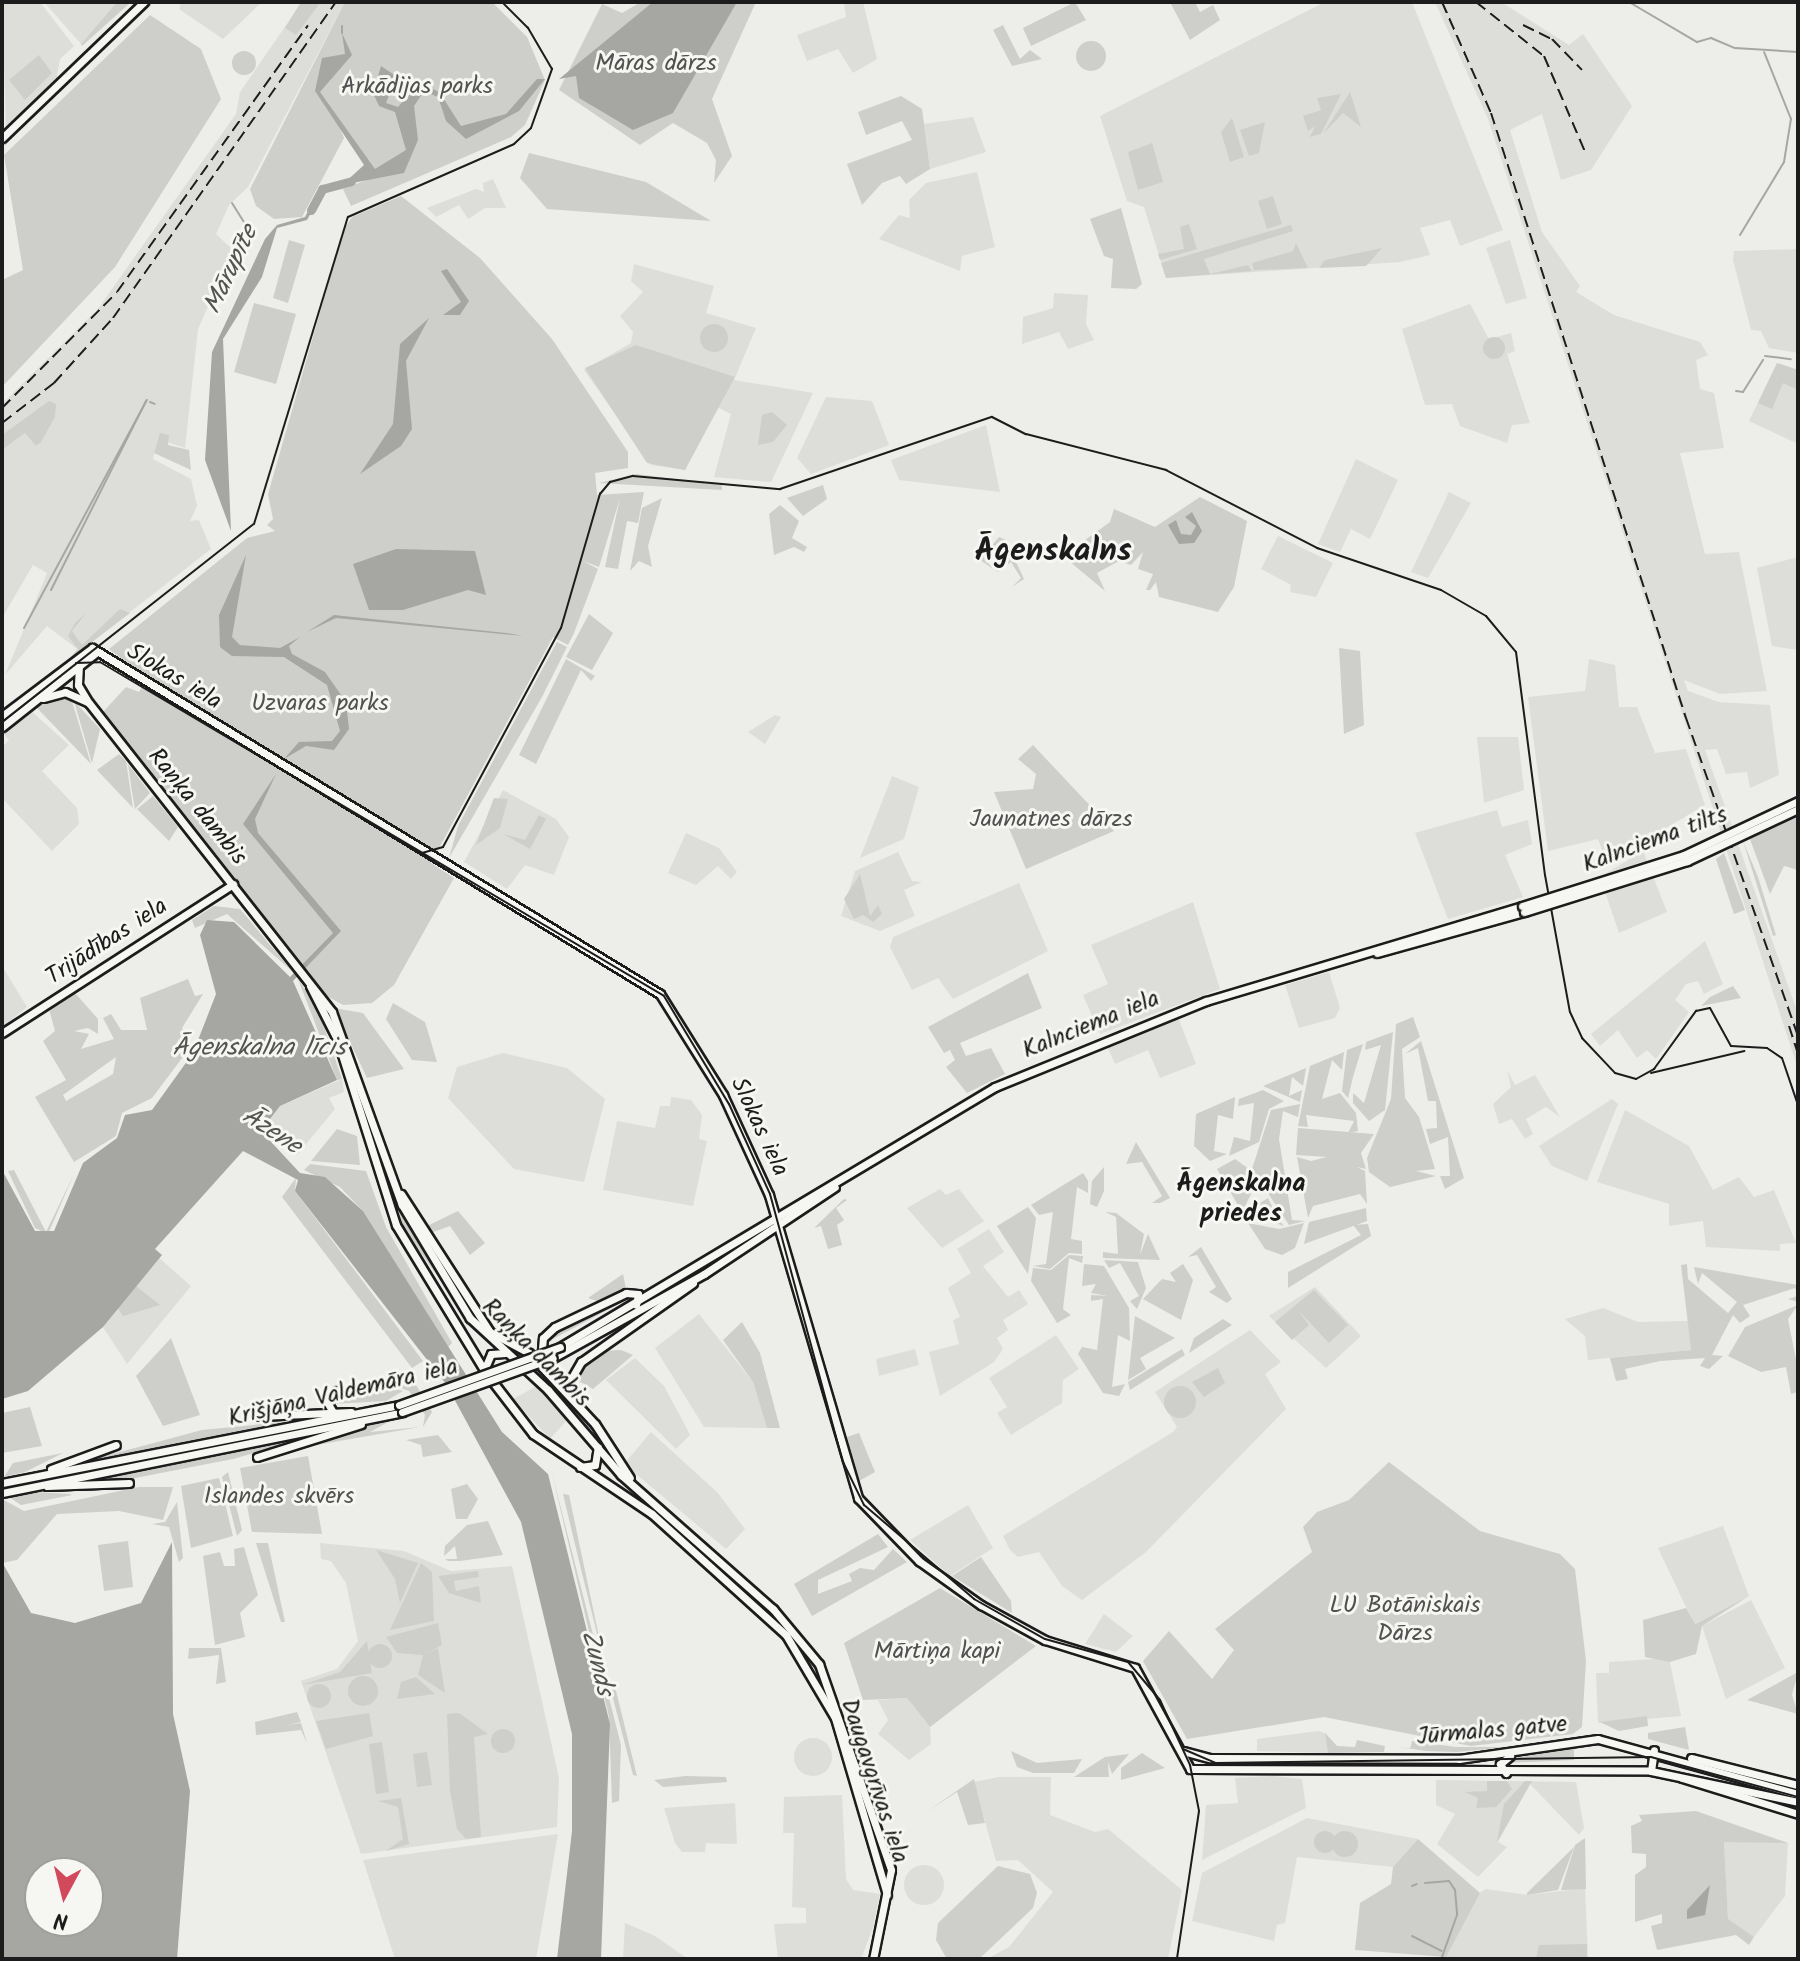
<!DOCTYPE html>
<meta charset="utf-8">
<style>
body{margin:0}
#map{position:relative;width:1800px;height:1961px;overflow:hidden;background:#edede9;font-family:Kalam,sans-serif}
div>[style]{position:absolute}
.built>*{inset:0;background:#ddddda}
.round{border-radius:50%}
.green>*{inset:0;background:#cececb}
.water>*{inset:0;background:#a6a6a3}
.stream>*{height:2px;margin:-1px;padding:0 1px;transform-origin:1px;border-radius:1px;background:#a6a6a3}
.river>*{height:9px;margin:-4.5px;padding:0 4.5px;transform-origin:4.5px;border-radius:4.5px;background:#a6a6a3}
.roads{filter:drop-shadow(2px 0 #1c1c1c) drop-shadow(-2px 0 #1c1c1c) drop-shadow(0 2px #1c1c1c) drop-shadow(0 -2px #1c1c1c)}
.major>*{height:7px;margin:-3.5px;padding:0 3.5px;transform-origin:3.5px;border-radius:3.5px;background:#f6f6f2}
.tram>*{height:2px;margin:-1px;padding:0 1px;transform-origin:1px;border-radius:1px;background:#1c1c1c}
.rail>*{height:2px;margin-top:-1px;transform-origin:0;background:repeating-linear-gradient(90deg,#1c1c1c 0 12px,transparent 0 18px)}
.bridges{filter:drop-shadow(2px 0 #1c1c1c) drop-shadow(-2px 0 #1c1c1c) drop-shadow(0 2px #1c1c1c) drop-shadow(0 -2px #1c1c1c)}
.major-bridge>*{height:7px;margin:-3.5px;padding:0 3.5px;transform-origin:3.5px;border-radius:3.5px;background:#f6f6f2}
span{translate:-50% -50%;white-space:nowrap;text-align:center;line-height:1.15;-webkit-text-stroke:6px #f6f6f2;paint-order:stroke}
.park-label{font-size:24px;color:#515151}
.street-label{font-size:24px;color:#1c1c1c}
.water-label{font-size:26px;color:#535352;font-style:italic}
.neighbourhood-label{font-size:26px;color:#1c1c1c;font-weight:700}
.district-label{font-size:32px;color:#1c1c1c;font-weight:700}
.frame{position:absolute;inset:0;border:4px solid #1c1c1c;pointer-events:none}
.north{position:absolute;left:24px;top:1857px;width:80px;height:80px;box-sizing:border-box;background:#f6f6f2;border:2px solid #9f9f9c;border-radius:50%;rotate:187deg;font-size:22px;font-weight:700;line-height:32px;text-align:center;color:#1c1c1c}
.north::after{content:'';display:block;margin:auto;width:28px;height:36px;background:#d1495b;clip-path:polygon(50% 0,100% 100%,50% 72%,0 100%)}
</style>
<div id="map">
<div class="built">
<div style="clip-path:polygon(2px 2px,40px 2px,74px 46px,60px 59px,56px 81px,6px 127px)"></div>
<div style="clip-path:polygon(44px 2px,117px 2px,81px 44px)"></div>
<div style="clip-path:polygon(181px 2px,262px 2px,223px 39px,179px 9px)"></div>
<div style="clip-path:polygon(302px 2px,345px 2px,248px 187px,229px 205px,216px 234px,233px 250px,198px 329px,185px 448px,158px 439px,153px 459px,191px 479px,197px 506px,190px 521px,199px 520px,211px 549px,80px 651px,47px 626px,5px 675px,47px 573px,33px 565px,2px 618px,2px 450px,25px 433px,19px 426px,2px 435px,2px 404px,97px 310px,236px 114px,240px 92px)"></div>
<div style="clip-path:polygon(844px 2px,863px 2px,877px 59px,853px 73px,838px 49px,807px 61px,797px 35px,846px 17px)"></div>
<div style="clip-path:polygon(1325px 2px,1412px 2px,1503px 230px,1460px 246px,1450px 220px,1420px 228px,1430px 255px,1400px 262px,1166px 278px,1144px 207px,1127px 201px,1100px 116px)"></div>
<div style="clip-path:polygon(1435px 2px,1501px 2px,1569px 45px,1583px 34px,1632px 106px,1591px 170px,1561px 180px,1542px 114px,1510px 130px,1542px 232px,1580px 286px,1576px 292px,1614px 315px,1700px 342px,1708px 355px,1696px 360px,1700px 389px,1714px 393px,1724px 448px,1680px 453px,1705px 554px,1739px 552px,1767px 691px,1720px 694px,1684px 680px,1688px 691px,1719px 702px,1770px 705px,1779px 775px,1750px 788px,1747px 772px,1726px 774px,1717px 749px,1705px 750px,1796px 1008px,1798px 1069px,1488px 119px)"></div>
<div style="clip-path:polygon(973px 117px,986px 152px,930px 169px,924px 124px)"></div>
<div style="clip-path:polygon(977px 172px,995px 247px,962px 256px,960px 271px,879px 239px,899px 215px,910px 218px,909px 200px,926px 183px)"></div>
<div style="clip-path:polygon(493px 179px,506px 208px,485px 208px,468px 219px,459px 205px,436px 217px,427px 208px,476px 189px,484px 192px,483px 183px)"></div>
<div style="clip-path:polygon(1510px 240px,1527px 298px,1506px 304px,1486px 248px)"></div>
<div style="clip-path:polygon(1798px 249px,1798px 353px,1769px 348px,1761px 331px,1751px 330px,1733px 260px,1734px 251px)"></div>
<div style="clip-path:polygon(634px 264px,714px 286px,706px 313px,756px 328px,734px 380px,813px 393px,771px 482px,714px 477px,731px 414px,717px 407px,685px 470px,651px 465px,584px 370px,631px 343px,633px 332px,620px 316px,643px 292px,631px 281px)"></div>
<div style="clip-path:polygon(1054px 293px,1088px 295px,1086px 324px,1094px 340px,1068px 349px,1059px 332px,1022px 344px,1023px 317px,1053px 308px)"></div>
<div style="clip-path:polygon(1470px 304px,1489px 339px,1511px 333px,1515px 351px,1507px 354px,1530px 423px,1512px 425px,1507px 443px,1460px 426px,1452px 404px,1425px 405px,1402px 329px)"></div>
<div style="clip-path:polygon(1777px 363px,1798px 370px,1798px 444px,1749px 421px)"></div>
<div style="clip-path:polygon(826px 397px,872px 401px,889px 445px,811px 474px,797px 458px)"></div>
<div style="clip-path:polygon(986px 425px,1000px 492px,899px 480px,891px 460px)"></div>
<div style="clip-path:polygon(1356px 459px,1398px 480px,1370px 539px,1351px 529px,1340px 552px,1318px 544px)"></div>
<div style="clip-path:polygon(1449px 492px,1471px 503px,1428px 578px,1411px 572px)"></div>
<div style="clip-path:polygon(1278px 536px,1333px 563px,1316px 597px,1290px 592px,1291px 585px,1261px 569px)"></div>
<div style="clip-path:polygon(1798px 557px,1798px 650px,1772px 646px,1757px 568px)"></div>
<div style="clip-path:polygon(1589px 659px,1615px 665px,1619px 707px,1637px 707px,1655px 753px,1686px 749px,1705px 805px,1607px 863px,1598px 839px,1548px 851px,1528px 697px,1585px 691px)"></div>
<div style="clip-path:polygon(30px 710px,69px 745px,42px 771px,77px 808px,79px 824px,52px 851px,2px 798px,2px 747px,9px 740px,2px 732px)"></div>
<div style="clip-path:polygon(775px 715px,781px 717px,765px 744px,748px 732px)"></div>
<div style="clip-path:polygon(1477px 737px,1518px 737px,1524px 790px,1484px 803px)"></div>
<div style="clip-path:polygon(892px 776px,919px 787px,904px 839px,860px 858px)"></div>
<div style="clip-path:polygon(503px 790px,556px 819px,569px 837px,554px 875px,525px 865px,507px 889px,464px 862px)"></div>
<div style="clip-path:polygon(1497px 810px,1502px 827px,1528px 820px,1532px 844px,1505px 855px,1523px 897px,1448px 919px,1415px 833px)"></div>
<div style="clip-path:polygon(686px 833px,719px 848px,737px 872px,731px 879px,718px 866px,696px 885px,668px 873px)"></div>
<div style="clip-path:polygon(1643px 851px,1667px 912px,1619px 933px,1600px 877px)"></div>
<div style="clip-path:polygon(898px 852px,912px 881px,922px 882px,904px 890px,915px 916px,880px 931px,841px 916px,855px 871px)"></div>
<div style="clip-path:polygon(1019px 883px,1048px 951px,953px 999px,938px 978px,912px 990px,890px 947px,893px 937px)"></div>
<div style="clip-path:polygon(1193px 902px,1220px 989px,1100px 1034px,1083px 995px,1108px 984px,1091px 945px)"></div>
<div style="clip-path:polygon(1705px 941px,1723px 984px,1704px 994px,1698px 981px,1686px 984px,1675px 1000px,1689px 1012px,1656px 1059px,1647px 1050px,1637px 1058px,1618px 1030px,1600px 1046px,1591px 1034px)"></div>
<div style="clip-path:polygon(2px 966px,27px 1007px,2px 1027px)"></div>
<div style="clip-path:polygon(1329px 972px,1340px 1008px,1335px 1018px,1299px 1028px,1285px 985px)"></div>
<div style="clip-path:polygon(1178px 1017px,1196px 1064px,1160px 1078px,1148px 1050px,1115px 1064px,1107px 1046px)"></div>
<div style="clip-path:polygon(503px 1053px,567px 1068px,605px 1099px,584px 1182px,514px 1169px,448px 1098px,457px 1067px)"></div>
<div style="clip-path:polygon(1507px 1070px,1515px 1085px,1535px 1075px,1560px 1117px,1546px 1107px,1526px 1119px,1533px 1134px,1525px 1139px,1512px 1119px,1499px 1124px,1493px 1104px,1511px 1087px)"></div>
<div style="clip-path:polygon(342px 1079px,344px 1092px,329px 1098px,335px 1109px,297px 1155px,263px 1130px,280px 1106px)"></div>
<div style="clip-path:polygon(671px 1097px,691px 1100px,702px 1115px,699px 1139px,707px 1141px,693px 1206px,603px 1190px,617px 1121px,655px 1128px,660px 1106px,670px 1106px)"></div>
<div style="clip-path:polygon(1612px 1099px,1618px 1104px,1587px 1181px,1552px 1166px,1539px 1146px)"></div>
<div style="clip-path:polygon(1625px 1110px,1689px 1146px,1713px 1190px,1739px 1177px,1754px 1197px,1774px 1190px,1796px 1243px,1780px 1244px,1780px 1251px,1706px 1247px,1703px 1221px,1669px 1226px,1669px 1204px,1597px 1182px)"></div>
<div style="clip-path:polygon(940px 1189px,946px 1195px,959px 1189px,984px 1221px,942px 1248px,907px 1208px)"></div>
<div style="clip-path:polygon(989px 1229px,1004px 1252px,983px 1266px,1008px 1297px,1019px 1290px,1028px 1304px,1003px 1320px,1008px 1330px,997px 1338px,1003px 1349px,994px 1362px,940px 1396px,929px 1352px,959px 1344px,953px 1320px,960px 1317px,948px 1288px,971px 1273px,957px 1249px)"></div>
<div style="clip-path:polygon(158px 1257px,191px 1286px,127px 1364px,103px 1327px)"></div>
<div style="clip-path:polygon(1315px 1287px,1361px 1336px,1326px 1368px,1269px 1316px)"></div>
<div style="clip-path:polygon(1603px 1308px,1638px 1322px,1688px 1321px,1691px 1350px,1588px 1360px,1585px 1336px,1565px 1319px)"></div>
<div style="clip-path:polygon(699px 1314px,753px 1382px,767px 1428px,704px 1427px,655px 1348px)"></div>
<div style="clip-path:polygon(1250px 1330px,1281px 1362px,1265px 1374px,1286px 1409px,1146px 1552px,1082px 1600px,1062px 1586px,1039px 1552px,1018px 1557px,1010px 1550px,1003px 1536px,1173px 1432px,1177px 1427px,1155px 1392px)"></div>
<div style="clip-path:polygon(1056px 1335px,1079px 1369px,1063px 1380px,1062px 1403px,1011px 1435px,997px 1413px,1007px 1407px,989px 1378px)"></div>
<div style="clip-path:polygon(915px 1349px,919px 1365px,879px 1376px,876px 1359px)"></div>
<div style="clip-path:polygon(635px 1358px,664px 1386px,686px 1427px,690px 1435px,676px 1449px,606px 1380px)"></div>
<div style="clip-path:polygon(537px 1386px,568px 1419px,550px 1439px,513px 1399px)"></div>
<div style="clip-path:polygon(651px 1432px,717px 1492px,745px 1529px,726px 1549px,624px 1464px)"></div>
<div style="clip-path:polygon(968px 1505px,993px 1548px,950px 1576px,910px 1540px)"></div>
<div style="clip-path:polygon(1723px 1526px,1749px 1596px,1694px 1624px,1658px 1548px)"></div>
<div style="clip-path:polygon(320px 1543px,404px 1551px,451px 1571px,512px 1566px,559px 1778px,557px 1827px,361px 1854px,301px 1681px,337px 1669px,358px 1641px,346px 1583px,331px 1561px,321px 1559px)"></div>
<div style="clip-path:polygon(1751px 1600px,1785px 1668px,1726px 1699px,1702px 1626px)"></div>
<div style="clip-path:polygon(1104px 1614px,1133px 1636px,1116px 1652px,1085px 1644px)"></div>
<div style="clip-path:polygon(1669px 1658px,1681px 1716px,1598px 1723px,1596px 1673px,1609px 1673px,1609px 1662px)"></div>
<div style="clip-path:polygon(907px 1698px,930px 1727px,931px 1744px,909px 1760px,878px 1734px,888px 1720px,878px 1700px)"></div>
<div style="clip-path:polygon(1319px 1731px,1327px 1734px,1328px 1753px,1257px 1751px,1257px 1739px)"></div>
<div class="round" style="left:794px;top:1738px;width:38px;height:38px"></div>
<div style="clip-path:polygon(1273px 1776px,1302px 1779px,1306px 1808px,1202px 1860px,1206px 1805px,1238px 1803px,1235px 1778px)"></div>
<div style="clip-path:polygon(999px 1777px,1051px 1777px,1050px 1815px,1095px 1832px,1108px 1829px,1182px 1890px,1168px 1959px,987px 1959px,1009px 1947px,1053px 1892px,1018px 1860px,996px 1861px,974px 1782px)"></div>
<div style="clip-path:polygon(1436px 1780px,1576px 1782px,1584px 1828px,1579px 1835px,1530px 1784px,1498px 1842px,1507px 1847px,1478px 1877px,1437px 1844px,1455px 1814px,1436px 1805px)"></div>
<div style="clip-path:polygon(842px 1795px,846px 1879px,853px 1890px,880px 1894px,873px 1927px,861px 1959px,778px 1959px,774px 1924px,806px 1923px,806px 1908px,792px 1907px,794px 1833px,783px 1833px,784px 1797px)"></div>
<div style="clip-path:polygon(735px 1803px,737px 1844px,706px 1843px,705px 1852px,682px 1852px,675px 1843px,664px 1808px)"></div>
<div style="clip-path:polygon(1307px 1818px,1418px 1839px,1393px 1867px,1297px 1857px,1285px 1923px,1277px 1925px,1274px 1941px,1192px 1921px,1202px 1873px)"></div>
<div style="clip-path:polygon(558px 1834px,536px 1959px,395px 1959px,363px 1860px)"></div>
<div style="clip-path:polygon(1724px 1841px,1788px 1843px,1785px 1896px,1754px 1937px,1728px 1920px)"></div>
<div class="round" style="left:904px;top:1865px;width:40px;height:40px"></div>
<div style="clip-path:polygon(1585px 1888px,1588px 1959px,1440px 1959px,1474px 1896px,1486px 1889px,1528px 1895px)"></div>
<div style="clip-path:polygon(625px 1923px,655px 1936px,688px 1959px,623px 1959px)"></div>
</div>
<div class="green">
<div style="clip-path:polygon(117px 2px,131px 2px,82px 46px,81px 44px)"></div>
<div style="clip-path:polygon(301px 2px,321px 2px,296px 35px,285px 28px)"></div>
<div style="clip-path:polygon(345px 2px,492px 2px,527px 37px,545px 80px,525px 125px,511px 137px,351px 206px,343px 189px,377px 176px,337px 121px,344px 138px,302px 217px,274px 219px,256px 206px,250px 189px)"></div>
<div style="clip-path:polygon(641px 2px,756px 2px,712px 99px,732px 156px,714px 183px,716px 160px,707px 143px,673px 123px,640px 145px,559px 90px,602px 4px,622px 13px)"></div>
<div style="clip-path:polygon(1075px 2px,1086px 20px,1031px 46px,1023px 28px)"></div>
<div style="clip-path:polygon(1170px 2px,1195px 2px,1200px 12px,1213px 5px,1220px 20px,1190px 40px)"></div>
<div style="clip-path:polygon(150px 15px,201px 49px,221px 99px,115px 267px,2px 387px,2px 280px,23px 270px,4px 155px)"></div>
<div style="clip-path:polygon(1003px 25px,1020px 59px,1030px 50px,1042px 59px,1012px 66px,993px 30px)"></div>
<div class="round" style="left:1076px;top:41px;width:30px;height:30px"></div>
<div class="round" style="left:232px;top:51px;width:24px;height:24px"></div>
<div style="clip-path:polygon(39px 55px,52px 73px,25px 100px,9px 80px)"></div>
<div style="clip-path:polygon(1350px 92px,1361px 127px,1343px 113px,1323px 134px)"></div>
<div style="clip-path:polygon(1341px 94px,1321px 134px,1310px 137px,1315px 126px,1308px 131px,1303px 116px,1321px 110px,1317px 98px)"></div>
<div style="clip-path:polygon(901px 96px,922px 109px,930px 169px,906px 184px,900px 176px,882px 183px,862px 205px,847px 164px,912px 140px,902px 121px,866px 135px,858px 112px)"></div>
<div style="clip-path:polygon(1232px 118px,1244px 157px,1230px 162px,1221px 132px)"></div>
<div style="clip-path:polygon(1265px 122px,1259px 153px,1249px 156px,1240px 130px)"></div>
<div style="clip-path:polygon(1152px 143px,1163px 182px,1138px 190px,1128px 152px)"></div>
<div style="clip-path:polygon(529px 153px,646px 182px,711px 221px,547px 209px,520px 178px)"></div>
<div style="clip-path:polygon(401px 196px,480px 258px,552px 339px,628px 452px,628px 468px,595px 473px,597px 495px,644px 492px,638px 523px,627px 521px,618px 569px,605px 567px,620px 498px,599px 567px,583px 561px,598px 569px,574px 633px,568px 645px,553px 637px,431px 863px,454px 878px,394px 985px,372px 1003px,343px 1005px,327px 996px,103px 712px,126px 687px,139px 692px,147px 678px,109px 649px,247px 538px,275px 531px,267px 525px,273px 519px,268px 494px,344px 229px,352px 217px)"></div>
<div style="clip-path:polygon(1273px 196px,1282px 224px,1267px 229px,1258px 201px)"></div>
<div style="clip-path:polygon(1121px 208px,1142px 284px,1136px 289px,1111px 288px,1113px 259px,1104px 256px,1090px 219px)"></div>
<div style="clip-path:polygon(1189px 224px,1197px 249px,1160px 260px,1158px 254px,1184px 249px,1180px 227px)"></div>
<div style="clip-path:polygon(1291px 225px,1293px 231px,1204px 259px,1210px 274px,1248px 265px,1252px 271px,1166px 278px,1161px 263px)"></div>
<div style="clip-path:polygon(289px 240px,305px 245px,288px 303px,273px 298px)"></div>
<div style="clip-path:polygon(1296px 243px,1308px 268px,1254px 270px,1252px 263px,1293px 251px)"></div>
<div style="clip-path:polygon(1382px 248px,1366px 266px,1319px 268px,1325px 260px)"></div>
<div style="clip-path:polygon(254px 303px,296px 314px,276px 384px,234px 372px)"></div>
<div class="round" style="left:700px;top:324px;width:28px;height:28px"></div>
<div class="round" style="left:1483px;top:337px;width:22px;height:22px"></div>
<div style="clip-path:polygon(636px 345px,735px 377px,685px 470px,647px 463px,585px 368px)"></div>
<div style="clip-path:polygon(1777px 363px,1798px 370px,1798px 390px,1783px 383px,1772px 409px,1758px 403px)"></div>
<div style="clip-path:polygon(49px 401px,56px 404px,55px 417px,41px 442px,36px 446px,25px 433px,2px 450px,2px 435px)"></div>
<div style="clip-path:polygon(772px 412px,787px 425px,773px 442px,758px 445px,762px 415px)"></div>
<div style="clip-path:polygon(160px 433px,169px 435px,168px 445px,189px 450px,191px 470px,154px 453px)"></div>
<div style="clip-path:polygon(636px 474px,722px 485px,722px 490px,599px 483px)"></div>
<div style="clip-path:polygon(823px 485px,827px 499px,803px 516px,787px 498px)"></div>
<div style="clip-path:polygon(1200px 497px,1247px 521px,1234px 587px,1218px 612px,1159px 597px,1156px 582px,1150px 590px,1146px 590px,1153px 574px,1138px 569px,1143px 552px,1131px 565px,1119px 561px,1097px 573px,1105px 591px,1063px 556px,1110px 522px,1114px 509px,1155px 527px)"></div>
<div style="clip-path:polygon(662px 498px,648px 546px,652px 567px,639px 561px,630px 571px,642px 508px)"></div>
<div style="clip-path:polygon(780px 505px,799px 521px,792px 538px,807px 547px,804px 552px,794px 547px,774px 555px,769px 514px)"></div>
<div style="clip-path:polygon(999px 537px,1006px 540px,987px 562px,994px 569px,1010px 558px,1017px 564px,1024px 579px,1012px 587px,1021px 578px,1011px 562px,998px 572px,980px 560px)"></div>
<div style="clip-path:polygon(120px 609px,130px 613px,66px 662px,78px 649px,68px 636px,75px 623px,86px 613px,72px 631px,82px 645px)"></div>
<div style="clip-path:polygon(589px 614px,613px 633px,592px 670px,566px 657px)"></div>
<div style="clip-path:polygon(557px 642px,567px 647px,542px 697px,449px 858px,458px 826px)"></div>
<div style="clip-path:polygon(1339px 648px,1360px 651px,1364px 725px,1344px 734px)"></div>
<div style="clip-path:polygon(566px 659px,595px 676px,591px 681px,581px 670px,536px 764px,519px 755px)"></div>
<div style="clip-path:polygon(55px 698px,71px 698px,91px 764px,36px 707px)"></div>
<div style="clip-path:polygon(74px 701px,100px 729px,92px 763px)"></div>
<div style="clip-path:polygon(1033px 745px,1114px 831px,1026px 869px,994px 792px,1033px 789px,1036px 774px,1018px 759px)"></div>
<div style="clip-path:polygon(119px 754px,126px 761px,133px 808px,97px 770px)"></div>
<div style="clip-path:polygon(128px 764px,150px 793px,135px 809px,132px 792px)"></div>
<div style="clip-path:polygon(153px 796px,178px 827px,169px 841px,137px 809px)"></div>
<div style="clip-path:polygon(494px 798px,508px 799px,500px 828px,476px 845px)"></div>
<div style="clip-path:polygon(1798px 814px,1798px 870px,1784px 866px,1770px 894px,1750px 839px)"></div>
<div style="clip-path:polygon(539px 815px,546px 819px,530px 849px,503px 834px,525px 840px)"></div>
<div style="clip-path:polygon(1743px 841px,1758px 877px,1776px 935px,1773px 936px)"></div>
<div style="clip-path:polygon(1724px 853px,1745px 910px,1734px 914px,1716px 859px)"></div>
<div style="clip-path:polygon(860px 874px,870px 916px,878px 905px,882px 914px,873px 922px,863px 915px,854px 919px,844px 899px)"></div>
<div style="clip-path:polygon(214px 906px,240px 909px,293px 972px,227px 914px,195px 928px,192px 920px)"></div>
<div style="clip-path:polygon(1028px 973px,1042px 1008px,960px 1043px,966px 1056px,991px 1048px,1005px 1074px,967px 1093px,946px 1067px,955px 1060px,950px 1050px,944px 1053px,928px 1027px)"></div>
<div style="clip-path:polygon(evenodd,188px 979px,195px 996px,203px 994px,182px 1028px,192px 1045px,152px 1098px,122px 1113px,116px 1136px,74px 1162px,35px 1097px,66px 1080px,43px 1041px,55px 1031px,49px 1009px,75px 993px,98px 1019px,98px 1034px,88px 1028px,74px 1031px,89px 1034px,81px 1049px,114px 1039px,103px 1018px,111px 1014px,121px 1030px,147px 1030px,140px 998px,188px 979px,116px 1057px,113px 1074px,66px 1101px,63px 1095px,116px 1057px)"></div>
<div style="clip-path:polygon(298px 979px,318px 1009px,342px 1079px,337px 1080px)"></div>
<div style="clip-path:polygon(1733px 986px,1741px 998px,1701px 1006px,1710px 997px)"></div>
<div style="clip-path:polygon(393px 1003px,425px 1022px,437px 1062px,412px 1060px,386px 1019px)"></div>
<div style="clip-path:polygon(334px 1008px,363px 1013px,404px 1069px,367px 1078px)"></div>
<div style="clip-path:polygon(1413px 1017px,1420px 1037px,1402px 1049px,1405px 1098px,1419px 1117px,1435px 1169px,1416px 1171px,1436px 1176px,1390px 1187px,1369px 1172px,1367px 1158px,1391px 1099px,1396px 1024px)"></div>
<div style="clip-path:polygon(1393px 1032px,1385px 1110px,1369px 1121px,1353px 1103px,1353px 1093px,1364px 1103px,1381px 1045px,1365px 1050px,1366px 1042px)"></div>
<div style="clip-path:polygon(1421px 1041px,1464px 1178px,1445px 1189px,1440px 1176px,1450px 1176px,1448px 1137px,1430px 1144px,1426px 1129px,1437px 1128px,1436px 1101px,1428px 1101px,1418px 1048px,1405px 1054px)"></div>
<div style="clip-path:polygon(1363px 1044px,1353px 1077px,1348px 1098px,1342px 1091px,1347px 1050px)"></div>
<div style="clip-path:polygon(1344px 1052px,1342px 1070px,1332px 1060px,1322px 1099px,1340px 1093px,1356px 1113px,1358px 1131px,1348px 1133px,1354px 1121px,1306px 1115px,1308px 1127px,1298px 1126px,1310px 1066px)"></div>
<div style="clip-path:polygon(1306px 1068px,1303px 1086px,1292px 1077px,1289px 1096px,1302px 1090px,1300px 1102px,1263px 1086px)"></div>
<div style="clip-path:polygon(1263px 1090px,1284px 1101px,1269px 1109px,1259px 1142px,1229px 1156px,1234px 1137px,1250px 1141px,1254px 1103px,1238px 1106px,1239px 1099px)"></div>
<div style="clip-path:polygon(1235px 1097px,1233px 1119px,1218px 1115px,1214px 1151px,1227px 1154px,1210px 1161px,1194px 1146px,1196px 1114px)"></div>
<div style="clip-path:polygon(1300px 1104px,1298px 1117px,1283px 1111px,1279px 1139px,1292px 1220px,1305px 1221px,1289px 1225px,1252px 1169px,1271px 1110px)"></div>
<div style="clip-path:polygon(369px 1111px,402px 1216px,438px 1277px,401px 1225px)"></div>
<div style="clip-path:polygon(1298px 1128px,1374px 1134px,1361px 1153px,1366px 1169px,1357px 1167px,1365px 1171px,1367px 1204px,1360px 1194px,1313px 1206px,1308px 1218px,1297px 1157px,1311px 1161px,1327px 1157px,1296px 1155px)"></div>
<div style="clip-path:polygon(337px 1129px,357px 1136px,360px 1165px,311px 1161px)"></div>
<div style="clip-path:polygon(1136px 1142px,1170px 1198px,1160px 1203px,1152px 1203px,1162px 1196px,1142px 1162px,1126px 1164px)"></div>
<div style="clip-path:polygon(1235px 1159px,1249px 1169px,1253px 1190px,1242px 1212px,1217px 1169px)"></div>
<div style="clip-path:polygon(310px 1164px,366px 1171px,386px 1227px,452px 1343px,448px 1347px,363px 1211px,340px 1187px,304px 1170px)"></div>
<div style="clip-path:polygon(1104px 1167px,1104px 1191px,1097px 1207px,1090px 1204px,1092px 1181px)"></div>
<div style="clip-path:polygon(14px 1170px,46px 1232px,74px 1174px,48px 1234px,35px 1228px,8px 1171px)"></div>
<div style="clip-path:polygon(1083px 1173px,1088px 1181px,1088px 1193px,1077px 1187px,1071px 1239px,1082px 1241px,1082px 1254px,1069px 1253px,1050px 1269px,1033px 1266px,1046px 1264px,1053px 1212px,1039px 1215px,1031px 1205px)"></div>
<div style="clip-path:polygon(296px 1178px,295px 1191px,423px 1361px,412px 1368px,282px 1197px)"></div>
<div style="clip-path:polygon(1268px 1198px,1278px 1219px,1284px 1226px,1243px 1213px)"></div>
<div style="clip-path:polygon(844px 1199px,847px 1200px,854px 1207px,847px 1200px,836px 1208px,844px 1220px,837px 1225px,842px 1245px,828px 1249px,821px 1226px,814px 1228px)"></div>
<div style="clip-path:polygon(1028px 1207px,1036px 1218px,1028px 1274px,997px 1226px)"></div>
<div style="clip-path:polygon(1366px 1208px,1367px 1221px,1304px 1244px,1309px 1222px)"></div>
<div style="clip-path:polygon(458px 1211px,485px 1243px,470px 1255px,450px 1226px,428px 1234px,425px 1227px)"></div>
<div style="clip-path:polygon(1105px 1212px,1116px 1213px,1144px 1234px,1140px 1255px,1148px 1234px,1160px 1260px,1103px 1258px,1103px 1252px,1118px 1254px,1116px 1217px)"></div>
<div style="clip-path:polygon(1248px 1223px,1279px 1229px,1304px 1223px,1295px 1248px,1282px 1255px,1265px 1249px)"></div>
<div style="clip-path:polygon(1368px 1224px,1371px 1236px,1288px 1288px,1288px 1272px,1361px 1235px,1353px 1225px)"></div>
<div style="clip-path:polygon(1201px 1247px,1232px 1299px,1227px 1303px,1209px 1292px,1216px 1287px,1197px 1255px,1188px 1257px)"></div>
<div style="clip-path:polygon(1069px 1255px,1083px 1256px,1082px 1263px,1069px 1258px,1063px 1309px,1071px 1315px,1057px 1323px,1031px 1281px,1033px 1268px,1051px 1270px)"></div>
<div style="clip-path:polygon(1104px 1260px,1138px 1262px,1146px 1288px,1137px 1309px,1130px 1301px,1139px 1296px,1120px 1263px,1109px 1268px)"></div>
<div style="clip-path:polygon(1084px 1264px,1104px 1266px,1129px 1308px,1130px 1341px,1118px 1335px,1112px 1387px,1125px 1384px,1119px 1396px,1103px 1393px,1078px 1354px,1082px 1347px,1097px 1350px,1103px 1299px,1091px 1301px,1091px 1295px,1108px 1296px,1091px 1293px,1096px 1284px,1082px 1286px)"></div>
<div style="clip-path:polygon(1183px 1264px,1193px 1280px,1181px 1320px,1143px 1299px,1162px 1279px,1176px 1282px,1170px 1273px)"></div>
<div style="clip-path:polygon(1687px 1264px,1688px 1279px,1728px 1313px,1737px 1302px,1702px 1273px,1698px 1284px,1694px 1267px,1798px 1285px,1798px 1302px,1788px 1299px,1798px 1296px,1795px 1288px,1743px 1305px,1750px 1316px,1740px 1323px,1733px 1315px,1712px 1355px,1723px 1356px,1709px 1369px,1700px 1366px,1705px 1358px,1660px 1361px,1625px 1369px,1628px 1379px,1616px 1381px,1610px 1358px,1691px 1350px,1681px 1265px)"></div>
<div style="clip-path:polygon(623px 1274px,626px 1289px,600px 1302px,588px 1298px)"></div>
<div style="clip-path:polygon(136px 1286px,160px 1305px,123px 1316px,117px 1307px,103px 1327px,102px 1314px)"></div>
<div style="clip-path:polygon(1314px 1290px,1348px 1325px,1329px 1343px,1298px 1310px,1309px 1325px,1292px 1340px,1275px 1322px)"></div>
<div style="clip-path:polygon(1798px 1305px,1788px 1319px,1798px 1370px,1798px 1392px,1791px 1394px,1786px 1367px,1761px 1372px,1728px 1356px,1745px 1327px)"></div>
<div style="clip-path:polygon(615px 1306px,553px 1339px,547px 1347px,559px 1330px)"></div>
<div style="clip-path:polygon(1135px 1316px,1175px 1338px,1140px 1358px,1146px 1369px,1128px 1380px)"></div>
<div style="clip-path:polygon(1223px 1319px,1232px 1325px,1189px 1353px,1194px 1338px)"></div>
<div style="clip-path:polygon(742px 1322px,760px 1353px,780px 1428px,767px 1428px,753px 1382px,723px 1340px)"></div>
<div style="clip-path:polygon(171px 1338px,200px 1415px,163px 1426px,136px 1376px)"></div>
<div style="clip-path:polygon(1182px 1349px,1185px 1355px,1130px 1390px,1128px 1382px)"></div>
<div style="clip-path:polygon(621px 1350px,633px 1355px,593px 1389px,573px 1378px,602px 1351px)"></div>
<div style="clip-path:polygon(1218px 1368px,1225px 1383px,1204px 1397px,1192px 1382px)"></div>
<div style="clip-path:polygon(540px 1370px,586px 1417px,619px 1467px,535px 1372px)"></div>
<div style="clip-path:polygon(412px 1378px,432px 1412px,423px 1427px,425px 1415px,409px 1391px,392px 1385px,350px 1392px)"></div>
<div class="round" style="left:1164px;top:1386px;width:32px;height:32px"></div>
<div style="clip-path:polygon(390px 1387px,403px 1391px,386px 1401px,333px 1404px)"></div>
<div style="clip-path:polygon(30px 1407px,42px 1446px,2px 1453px,2px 1413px)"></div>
<div style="clip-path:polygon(401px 1415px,370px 1432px,420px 1427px,293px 1449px)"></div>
<div style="clip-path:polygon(333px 1417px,64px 1467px,202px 1430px)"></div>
<div style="clip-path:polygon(329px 1432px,233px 1459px,125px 1480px,67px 1482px)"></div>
<div style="clip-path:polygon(859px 1433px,875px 1472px,859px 1481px,844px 1438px)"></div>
<div style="clip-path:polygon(438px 1435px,452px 1452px,423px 1457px,421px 1445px,406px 1440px)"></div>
<div style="clip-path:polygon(63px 1453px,25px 1472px,4px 1477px,13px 1463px)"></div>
<div style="clip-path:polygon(308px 1456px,322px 1534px,252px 1532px,240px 1468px)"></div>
<div style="clip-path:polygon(1389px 1462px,1480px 1531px,1560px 1554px,1575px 1569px,1586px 1661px,1582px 1727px,1573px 1734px,1471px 1746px,1324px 1717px,1187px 1739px,1143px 1661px,1169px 1631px,1212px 1679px,1234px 1650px,1215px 1629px,1312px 1552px,1303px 1527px,1317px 1512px,1349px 1500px)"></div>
<div style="clip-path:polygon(551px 1469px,621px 1745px,619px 1801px,612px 1803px,609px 1717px)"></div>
<div style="clip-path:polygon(228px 1472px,242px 1530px,237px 1536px,222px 1477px)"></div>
<div style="clip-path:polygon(219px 1478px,233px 1536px,191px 1548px,181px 1486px)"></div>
<div style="clip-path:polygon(467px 1484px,478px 1499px,467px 1519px,456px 1519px,451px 1489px)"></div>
<div style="clip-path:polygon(139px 1487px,173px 1487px,163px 1520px,119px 1511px,57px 1514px,17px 1560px,2px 1563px,2px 1499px,24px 1511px)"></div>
<div style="clip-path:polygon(35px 1492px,70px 1494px,72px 1495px,21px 1505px,9px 1497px)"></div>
<div style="clip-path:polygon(563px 1494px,569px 1495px,606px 1670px,578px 1557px)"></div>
<div style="clip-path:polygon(177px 1502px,183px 1558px,179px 1562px,169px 1527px,152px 1524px,165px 1522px)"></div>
<div style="clip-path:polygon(488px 1521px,503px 1555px,460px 1561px,448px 1561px,445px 1559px,457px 1559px,455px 1546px,444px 1556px,445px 1546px,467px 1525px)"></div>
<div style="clip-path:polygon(878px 1534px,888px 1547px,818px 1580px,818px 1594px,852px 1581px,849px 1574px,860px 1568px,874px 1570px,893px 1549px,907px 1562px,812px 1616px,794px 1584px)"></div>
<div style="clip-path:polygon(128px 1541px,133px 1587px,104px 1591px,98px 1545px)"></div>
<div style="clip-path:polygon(256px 1543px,268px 1543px,285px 1622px,281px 1622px)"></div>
<div style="clip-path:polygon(244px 1547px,258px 1595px,240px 1613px,245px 1637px,215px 1645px,203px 1556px,220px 1552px,224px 1566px,235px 1566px,234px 1549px)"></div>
<div style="clip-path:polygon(376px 1550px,418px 1563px,400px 1603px,395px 1579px)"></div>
<div style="clip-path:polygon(981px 1557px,1011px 1601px,1012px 1613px,952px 1576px)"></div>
<div style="clip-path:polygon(421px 1563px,432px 1572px,434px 1621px,390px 1630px)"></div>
<div style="clip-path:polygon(478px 1571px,479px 1577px,454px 1581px,456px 1591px,479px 1586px,481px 1603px,449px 1593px,438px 1576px)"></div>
<div style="clip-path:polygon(940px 1588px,1036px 1646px,930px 1727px,907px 1698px,863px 1700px,844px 1643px)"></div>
<div style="clip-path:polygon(1749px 1596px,1702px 1626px,1696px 1654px,1670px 1662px,1645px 1657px,1643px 1620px,1686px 1608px,1695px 1624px)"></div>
<div style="clip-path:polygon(438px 1623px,442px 1645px,425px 1654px,438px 1648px,445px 1693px,418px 1675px,423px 1655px,397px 1653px,386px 1637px)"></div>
<div style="clip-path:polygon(367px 1641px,372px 1673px,302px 1685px,340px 1672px)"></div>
<div class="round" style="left:368px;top:1644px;width:24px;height:24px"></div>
<div style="clip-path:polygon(189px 1648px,221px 1648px,226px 1682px,216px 1684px,219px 1655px,188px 1659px)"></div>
<div style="clip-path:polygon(1798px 1672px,1792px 1695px,1798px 1714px,1747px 1700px)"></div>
<div class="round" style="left:348px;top:1676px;width:30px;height:30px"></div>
<div style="clip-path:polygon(416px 1677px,435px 1694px,397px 1699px,401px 1682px)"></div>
<div style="clip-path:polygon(608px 1679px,616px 1691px,637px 1776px,633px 1775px)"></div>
<div class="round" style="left:307px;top:1684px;width:24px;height:24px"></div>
<div style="clip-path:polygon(297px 1712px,301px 1722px,287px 1725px,301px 1723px,307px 1743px,301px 1730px,256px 1735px,255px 1722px)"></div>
<div style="clip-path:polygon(369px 1713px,373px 1736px,326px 1749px,316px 1721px)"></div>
<div style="clip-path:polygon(459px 1713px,488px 1734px,474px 1737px,481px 1837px,466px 1839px,457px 1829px,450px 1791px,447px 1714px)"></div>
<div style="clip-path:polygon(1647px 1716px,1648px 1726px,1619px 1731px,1600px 1722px)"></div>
<div style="clip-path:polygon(1685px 1727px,1689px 1750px,1648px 1739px,1648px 1733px)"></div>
<div class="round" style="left:491px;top:1729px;width:24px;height:24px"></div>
<div style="clip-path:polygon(1325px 1733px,1337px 1746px,1355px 1747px,1357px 1740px,1385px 1746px,1384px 1752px,1328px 1753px)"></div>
<div style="clip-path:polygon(1412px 1741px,1456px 1747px,1507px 1747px,1457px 1752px,1425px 1751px,1395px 1746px,1410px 1749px)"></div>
<div style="clip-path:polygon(382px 1742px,389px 1792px,376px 1794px,369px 1744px)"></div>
<div style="clip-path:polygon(1574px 1748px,1574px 1760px,1504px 1763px,1510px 1759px)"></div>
<div style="clip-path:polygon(1011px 1751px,1037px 1763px,1082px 1759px,1074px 1773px,1033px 1773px,1017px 1767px)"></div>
<div style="clip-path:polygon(427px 1752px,432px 1785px,417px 1787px,413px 1754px)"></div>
<div style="clip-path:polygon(1142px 1753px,1165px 1768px,1121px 1780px,1121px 1768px)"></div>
<div style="clip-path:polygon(1129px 1754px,1112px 1774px,1108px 1762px,1109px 1777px,1074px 1777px,1105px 1757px)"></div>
<div style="clip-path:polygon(685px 1776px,726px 1777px,727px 1782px,663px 1787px,654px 1780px)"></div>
<div style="clip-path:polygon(974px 1779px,985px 1823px,968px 1825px,957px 1792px,926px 1812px)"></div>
<div style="clip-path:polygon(1487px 1781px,1507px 1781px,1512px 1789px,1496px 1807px,1476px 1808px,1478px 1798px,1465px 1792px,1487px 1791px)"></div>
<div style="clip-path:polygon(1525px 1781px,1532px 1781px,1497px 1842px,1504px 1804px)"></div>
<div style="clip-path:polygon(401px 1798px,409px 1844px,386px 1851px,403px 1839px,398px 1807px,378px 1801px)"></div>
<div style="clip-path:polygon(1696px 1811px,1788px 1843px,1724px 1842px,1728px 1919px,1754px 1937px,1749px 1945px,1736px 1935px,1657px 1950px,1651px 1926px,1662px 1923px,1662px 1914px,1635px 1922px,1635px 1875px,1646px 1867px,1646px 1854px,1632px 1853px,1631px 1826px,1642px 1821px,1639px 1815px)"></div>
<div class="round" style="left:1314px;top:1831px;width:22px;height:22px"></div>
<div class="round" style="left:1332px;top:1831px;width:26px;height:26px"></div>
<div style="clip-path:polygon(1585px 1838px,1586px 1889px,1561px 1890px,1575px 1845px)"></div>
<div style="clip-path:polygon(1418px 1839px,1480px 1893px,1446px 1957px,1355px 1950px,1360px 1903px,1391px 1884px,1393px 1867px)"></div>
<div style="clip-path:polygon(1574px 1847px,1558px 1890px,1527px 1895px,1527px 1893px)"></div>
<div style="clip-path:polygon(998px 1866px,1030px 1874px,1037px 1893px,1033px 1908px,979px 1959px,947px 1959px,936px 1940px,938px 1923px)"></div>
<div style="clip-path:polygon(1587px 1944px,1587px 1959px,1536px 1959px,1539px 1945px)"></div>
</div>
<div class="water">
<div style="clip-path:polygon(653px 2px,737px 2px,673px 113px,633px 130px,579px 98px,576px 76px,559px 79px)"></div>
<div style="clip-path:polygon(342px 33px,352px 55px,320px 92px,375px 169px,406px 150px,395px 112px,379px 106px,373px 93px,381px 66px,396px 76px,386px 103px,398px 107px,412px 91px,430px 87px,440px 93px,461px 126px,506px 114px,537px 79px,545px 79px,519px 111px,466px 139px,446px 121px,438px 97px,424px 91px,414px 106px,418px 140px,404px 173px,342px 185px,364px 165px,315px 91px,322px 58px,345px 54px)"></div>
<div style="clip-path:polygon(314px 200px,317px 202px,307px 220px,277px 228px,262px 277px,223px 339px,231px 531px,205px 460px,212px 352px,265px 239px,277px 225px,305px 217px)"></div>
<div style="clip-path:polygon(447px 269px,469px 301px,460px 315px,443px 315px,461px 302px,441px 271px)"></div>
<div style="clip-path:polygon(429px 318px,406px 361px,412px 429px,401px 446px,360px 474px,393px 424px,400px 344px)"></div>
<div style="clip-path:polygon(1192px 512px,1202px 531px,1194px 543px,1179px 544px,1168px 525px,1176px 520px,1181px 534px,1191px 535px,1196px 526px,1185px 517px)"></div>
<div style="clip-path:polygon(396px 549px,475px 551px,486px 595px,468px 590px,403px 610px,369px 610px,353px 564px)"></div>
<div style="clip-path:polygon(246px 555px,232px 637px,240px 645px,280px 648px,300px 637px,289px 646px,292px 654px,325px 672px,346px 702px,349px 729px,334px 750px,306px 746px,284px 759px,299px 742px,332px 741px,340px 731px,327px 685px,284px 657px,232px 656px,220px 647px,219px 615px)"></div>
<div style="clip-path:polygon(334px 615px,506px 633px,523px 636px,336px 618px,307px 632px)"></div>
<div style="clip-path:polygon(276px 774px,255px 819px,258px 833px,341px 931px,293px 981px,337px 1080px,280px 1106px,261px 1131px,300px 1173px,325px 1177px,363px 1211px,502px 1432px,548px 1474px,610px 1724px,601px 1959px,557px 1959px,572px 1831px,572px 1734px,521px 1522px,446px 1384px,295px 1191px,298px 1180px,243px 1151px,155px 1249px,162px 1255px,103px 1327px,28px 1391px,2px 1399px,2px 1170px,35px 1231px,54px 1231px,83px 1163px,117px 1138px,125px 1115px,152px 1110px,193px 1053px,216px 994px,200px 935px,207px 920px,234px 922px,290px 977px,333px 933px,243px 824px)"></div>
<div style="clip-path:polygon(evenodd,172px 1542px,173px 1714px,190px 1791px,177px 1959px,2px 1959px,2px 1562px,31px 1613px,75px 1623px,141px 1603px,172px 1542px,40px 1873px,88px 1873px,88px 1921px,40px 1921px,40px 1873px)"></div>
<div style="clip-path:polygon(1710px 1885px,1705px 1915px,1687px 1919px,1687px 1910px)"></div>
</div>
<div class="stream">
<div style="left:1629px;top:2px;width:79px;rotate:30.5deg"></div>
<div style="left:1697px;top:42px;width:15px;rotate:-16deg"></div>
<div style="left:1711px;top:38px;width:26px;rotate:23deg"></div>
<div style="left:1735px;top:48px;width:63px;rotate:3.6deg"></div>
<div style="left:342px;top:33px;width:7px;rotate:-90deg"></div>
<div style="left:232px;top:203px;width:39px;rotate:58deg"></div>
<div style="left:1740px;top:235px;width:85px;rotate:-58.9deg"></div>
<div style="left:1784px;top:162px;width:44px;rotate:-80.8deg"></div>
<div style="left:1791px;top:119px;width:72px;rotate:-111.9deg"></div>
<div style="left:1765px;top:356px;width:26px;rotate:7deg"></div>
<div style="left:1736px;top:391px;width:7px;rotate:8deg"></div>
<div style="left:1743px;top:392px;width:38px;rotate:-58deg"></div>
<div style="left:150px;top:402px;width:5px;rotate:22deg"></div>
<div style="left:51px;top:590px;width:212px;rotate:-63.3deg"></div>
<div style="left:24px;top:628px;width:259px;rotate:-61.7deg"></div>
<div style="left:1425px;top:1883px;width:24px;rotate:-5deg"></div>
<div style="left:1449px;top:1881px;width:11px;rotate:56deg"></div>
<div style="left:1455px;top:1890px;width:25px;rotate:85deg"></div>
<div style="left:1457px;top:1915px;width:45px;rotate:109.7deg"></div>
<div style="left:1412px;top:1886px;width:5px;rotate:-22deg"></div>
<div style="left:1412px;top:1936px;width:33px;rotate:27deg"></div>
</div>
<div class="river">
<div style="left:311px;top:210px;width:24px;rotate:-62deg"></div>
<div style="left:322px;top:189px;width:30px;rotate:-15deg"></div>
</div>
<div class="roads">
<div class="major">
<div style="left:2px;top:138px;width:197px;rotate:-43.8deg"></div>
<div style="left:79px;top:665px;width:20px;rotate:93deg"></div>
<div style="left:78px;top:685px;width:21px;rotate:59deg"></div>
<div style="left:89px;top:703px;width:393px;rotate:51.8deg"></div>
<div style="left:332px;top:1012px;width:205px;rotate:70.1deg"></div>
<div style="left:402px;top:1205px;width:132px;rotate:59deg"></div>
<div style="left:470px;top:1318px;width:106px;rotate:42.7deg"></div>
<div style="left:548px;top:1390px;width:112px;rotate:49.3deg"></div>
<div style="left:621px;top:1475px;width:203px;rotate:41.4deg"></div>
<div style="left:773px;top:1609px;width:72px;rotate:50.1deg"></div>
<div style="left:819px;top:1664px;width:218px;rotate:70.7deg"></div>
<div style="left:891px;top:1870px;width:91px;rotate:101.4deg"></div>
<div style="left:43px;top:698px;width:23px;rotate:-15deg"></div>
<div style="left:65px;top:692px;width:24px;rotate:24deg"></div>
<div style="left:2px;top:716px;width:113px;rotate:-37.1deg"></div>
<div style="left:92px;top:648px;width:665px;rotate:31.35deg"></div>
<div style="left:660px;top:994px;width:119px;rotate:58deg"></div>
<div style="left:723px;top:1095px;width:110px;rotate:65.3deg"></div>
<div style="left:769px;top:1195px;width:316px;rotate:73.6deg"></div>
<div style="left:858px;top:1498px;width:88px;rotate:45.9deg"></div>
<div style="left:919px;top:1561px;width:76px;rotate:35.4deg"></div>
<div style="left:981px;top:1605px;width:73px;rotate:28.7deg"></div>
<div style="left:1045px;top:1640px;width:94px;rotate:17.3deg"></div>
<div style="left:1135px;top:1668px;width:115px;rotate:61.4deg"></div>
<div style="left:1190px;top:1769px;width:461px;rotate:0.2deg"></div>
<div style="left:1651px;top:1771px;width:150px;rotate:11.9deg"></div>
<div style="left:2px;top:727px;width:121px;rotate:-38.3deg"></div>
<div style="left:1377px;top:953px;width:153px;rotate:-15.6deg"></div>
<div style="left:310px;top:986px;width:59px;rotate:63deg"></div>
<div style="left:337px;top:1039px;width:195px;rotate:72.4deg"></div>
<div style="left:396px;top:1225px;width:173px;rotate:58.7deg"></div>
<div style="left:486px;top:1373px;width:77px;rotate:52.4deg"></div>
<div style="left:533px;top:1434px;width:143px;rotate:33.9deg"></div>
<div style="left:652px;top:1514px;width:181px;rotate:42.1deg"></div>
<div style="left:786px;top:1635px;width:96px;rotate:59.4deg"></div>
<div style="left:835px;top:1718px;width:184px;rotate:73.6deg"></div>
<div style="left:2px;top:1033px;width:275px;rotate:-32.8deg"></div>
<div style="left:401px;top:1194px;width:164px;rotate:57.2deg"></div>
<div style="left:490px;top:1332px;width:44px;rotate:28.3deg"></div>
<div style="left:529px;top:1353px;width:97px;rotate:47.1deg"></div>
<div style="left:595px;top:1424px;width:64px;rotate:57.1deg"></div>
<div style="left:560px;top:1347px;width:507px;rotate:-30.87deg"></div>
<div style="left:995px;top:1087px;width:228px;rotate:-22.2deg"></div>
<div style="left:1206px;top:1001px;width:330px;rotate:-16.7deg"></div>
<div style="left:553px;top:1358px;width:173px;rotate:-29.1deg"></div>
<div style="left:704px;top:1274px;width:157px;rotate:-33.6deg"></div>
<div style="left:541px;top:1360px;width:22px;rotate:-85deg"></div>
<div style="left:543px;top:1338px;width:16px;rotate:-43deg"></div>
<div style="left:555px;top:1327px;width:79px;rotate:-25.6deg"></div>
<div style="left:626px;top:1293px;width:12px;rotate:5deg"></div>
<div style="left:638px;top:1294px;width:11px;rotate:100deg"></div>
<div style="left:485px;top:1368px;width:15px;rotate:-67deg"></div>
<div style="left:491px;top:1354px;width:14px;rotate:-4deg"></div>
<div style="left:572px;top:1397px;width:18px;rotate:-93deg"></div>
<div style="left:571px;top:1379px;width:20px;rotate:-60deg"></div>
<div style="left:581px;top:1362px;width:137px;rotate:-35.2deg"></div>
<div style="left:334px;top:1414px;width:14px;rotate:-120deg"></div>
<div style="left:327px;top:1402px;width:15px;rotate:-48deg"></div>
<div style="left:260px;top:1416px;width:91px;rotate:-2.5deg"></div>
<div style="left:257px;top:1457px;width:109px;rotate:-17.6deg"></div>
<div style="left:580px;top:1467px;width:15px;rotate:-8deg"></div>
<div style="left:595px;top:1465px;width:18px;rotate:-81deg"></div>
<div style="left:51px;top:1469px;width:69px;rotate:-20.3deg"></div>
<div style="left:2px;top:1483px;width:405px;rotate:-11.1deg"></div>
<div style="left:47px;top:1486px;width:82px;rotate:-2.1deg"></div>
<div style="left:2px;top:1493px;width:408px;rotate:-11.4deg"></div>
<div style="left:1183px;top:1751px;width:28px;rotate:15deg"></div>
<div style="left:1210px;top:1758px;width:249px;rotate:0.2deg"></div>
<div style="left:1459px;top:1759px;width:140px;rotate:-8.2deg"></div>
<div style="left:1598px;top:1739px;width:207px;rotate:15.4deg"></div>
<div style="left:1691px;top:1758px;width:110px;rotate:14.2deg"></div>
<div style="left:1651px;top:1771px;width:21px;rotate:-82deg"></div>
<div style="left:1506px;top:1773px;width:11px;rotate:-124deg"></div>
<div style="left:1500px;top:1764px;width:13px;rotate:-39deg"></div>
<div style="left:1682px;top:1778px;width:121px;rotate:17.2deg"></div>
</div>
</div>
<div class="tram">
<div style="left:76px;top:663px;width:24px;rotate:-2deg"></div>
<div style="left:100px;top:662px;width:655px;rotate:30.63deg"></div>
<div style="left:664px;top:996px;width:126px;rotate:59deg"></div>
<div style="left:729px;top:1104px;width:99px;rotate:65.5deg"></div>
<div style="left:770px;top:1194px;width:278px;rotate:74.8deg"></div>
<div style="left:843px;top:1462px;width:48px;rotate:64deg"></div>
<div style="left:864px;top:1505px;width:145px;rotate:40.5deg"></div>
<div style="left:974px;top:1599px;width:81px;rotate:29.4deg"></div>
<div style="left:1045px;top:1639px;width:86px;rotate:15.5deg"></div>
<div style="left:1128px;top:1662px;width:50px;rotate:49.9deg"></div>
<div style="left:1160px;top:1700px;width:72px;rotate:65.2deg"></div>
<div style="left:1190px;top:1765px;width:47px;rotate:78.9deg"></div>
<div style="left:1199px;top:1811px;width:150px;rotate:98.5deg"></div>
<div style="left:2px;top:722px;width:320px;rotate:-38.2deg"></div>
<div style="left:254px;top:524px;width:321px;rotate:-73deg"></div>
<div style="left:348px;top:217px;width:181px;rotate:-23.7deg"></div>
<div style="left:514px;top:144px;width:23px;rotate:-43deg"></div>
<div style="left:531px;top:128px;width:63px;rotate:-70.4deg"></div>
<div style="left:552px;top:69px;width:48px;rotate:-120.3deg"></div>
<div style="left:528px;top:28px;width:37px;rotate:-135deg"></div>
<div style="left:422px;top:853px;width:22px;rotate:-16deg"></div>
<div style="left:443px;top:847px;width:249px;rotate:-61.7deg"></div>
<div style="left:561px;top:628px;width:140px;rotate:-73.8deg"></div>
<div style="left:600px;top:494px;width:16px;rotate:-50deg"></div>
<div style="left:610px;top:482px;width:24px;rotate:-15deg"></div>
<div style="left:633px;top:476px;width:148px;rotate:5.1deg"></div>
<div style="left:780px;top:489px;width:224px;rotate:-18.8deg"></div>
<div style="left:992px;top:417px;width:38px;rotate:27deg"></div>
<div style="left:1026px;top:434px;width:145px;rotate:14.4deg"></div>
<div style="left:1166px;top:470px;width:170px;rotate:27.3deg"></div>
<div style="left:1317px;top:548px;width:131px;rotate:18.7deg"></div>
<div style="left:1441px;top:590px;width:52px;rotate:30deg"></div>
<div style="left:1486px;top:616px;width:47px;rotate:50.2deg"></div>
<div style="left:1516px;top:652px;width:225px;rotate:82.6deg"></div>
<div style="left:1545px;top:875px;width:139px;rotate:79.7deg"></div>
<div style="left:1570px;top:1012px;width:29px;rotate:65deg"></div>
<div style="left:1582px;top:1038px;width:48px;rotate:46.7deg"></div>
<div style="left:1615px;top:1073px;width:22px;rotate:16deg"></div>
<div style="left:1636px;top:1079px;width:21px;rotate:-29deg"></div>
<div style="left:1654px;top:1069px;width:72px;rotate:-54.1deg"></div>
<div style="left:1696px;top:1011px;width:14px;rotate:-12deg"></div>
<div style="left:1710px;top:1008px;width:43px;rotate:61.1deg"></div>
<div style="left:1731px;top:1046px;width:36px;rotate:3deg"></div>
<div style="left:1767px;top:1048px;width:18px;rotate:34deg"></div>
<div style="left:1782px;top:1058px;width:50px;rotate:71.2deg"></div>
<div style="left:1651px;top:1073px;width:96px;rotate:-13.3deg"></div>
<div style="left:1183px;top:1749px;width:36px;rotate:23deg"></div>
<div style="left:1216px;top:1763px;width:435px;rotate:-0.8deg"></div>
<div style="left:1651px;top:1757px;width:152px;rotate:15.2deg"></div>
</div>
<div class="rail">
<div style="left:1442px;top:2px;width:121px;rotate:66.2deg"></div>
<div style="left:1491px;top:113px;width:636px;rotate:72.14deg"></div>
<div style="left:1686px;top:718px;width:337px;rotate:70.6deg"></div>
<div style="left:1476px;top:2px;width:87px;rotate:38.5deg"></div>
<div style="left:1544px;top:56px;width:107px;rotate:66.8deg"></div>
<div style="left:1523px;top:25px;width:32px;rotate:26deg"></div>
<div style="left:1552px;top:39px;width:43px;rotate:45.9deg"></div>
<div style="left:2px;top:408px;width:163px;rotate:-45.2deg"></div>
<div style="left:117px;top:292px;width:328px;rotate:-54.4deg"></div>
<div style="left:2px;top:423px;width:66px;rotate:-37.6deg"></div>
<div style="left:54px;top:383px;width:88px;rotate:-47.8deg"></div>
<div style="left:113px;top:318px;width:387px;rotate:-54.8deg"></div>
<div style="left:1789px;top:1026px;width:28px;rotate:72deg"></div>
</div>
<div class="bridges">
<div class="major-bridge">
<div style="left:1522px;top:906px;width:170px;rotate:-17.5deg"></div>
<div style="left:1684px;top:855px;width:126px;rotate:-25.3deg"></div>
<div style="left:1524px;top:912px;width:171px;rotate:-17.4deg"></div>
<div style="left:1687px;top:861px;width:123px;rotate:-25.1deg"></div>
<div style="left:399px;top:1405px;width:171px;rotate:-19.8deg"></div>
<div style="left:402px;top:1412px;width:160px;rotate:-19.7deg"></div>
</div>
</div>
<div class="park-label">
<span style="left:656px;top:64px">Māras dārzs</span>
<span style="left:417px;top:87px">Arkādijas parks</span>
<span style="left:320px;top:704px">Uzvaras parks</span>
<span style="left:1051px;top:820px">Jaunatnes dārzs</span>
<span style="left:279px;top:1497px">Islandes skvērs</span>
<span style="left:1405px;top:1620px">LU Botāniskais<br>Dārzs</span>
<span style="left:937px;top:1652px">Mārtiņa kapi</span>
</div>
<div class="street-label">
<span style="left:174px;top:677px;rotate:31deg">Slokas iela</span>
<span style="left:197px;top:807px;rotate:51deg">Raņķa dambis</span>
<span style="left:1655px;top:840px;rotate:-20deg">Kalnciema tilts</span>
<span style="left:107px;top:942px;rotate:-33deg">Trijādības iela</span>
<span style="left:1091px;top:1025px;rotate:-22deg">Kalnciema iela</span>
<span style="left:759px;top:1127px;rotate:65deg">Slokas iela</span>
<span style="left:536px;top:1353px;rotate:45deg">Raņķa dambis</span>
<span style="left:343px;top:1393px;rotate:-13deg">Krišjāņa Valdemāra iela</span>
<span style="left:1492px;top:1731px;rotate:-5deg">Jūrmalas gatve</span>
<span style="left:874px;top:1781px;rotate:72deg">Daugavgrīvas iela</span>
</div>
<div class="water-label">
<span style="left:232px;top:270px;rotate:-65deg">Mārupīte</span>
<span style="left:259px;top:1049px">Āgenskalna līcis</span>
<span style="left:271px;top:1132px;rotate:33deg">Āzene</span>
<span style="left:596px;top:1663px;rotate:76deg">Zunds</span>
</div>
<div class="neighbourhood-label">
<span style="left:1241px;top:1200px">Āgenskalna<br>priedes</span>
</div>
<div class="district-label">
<span style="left:1053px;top:552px">Āgenskalns</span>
</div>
<div class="frame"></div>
<div class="north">N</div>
</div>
